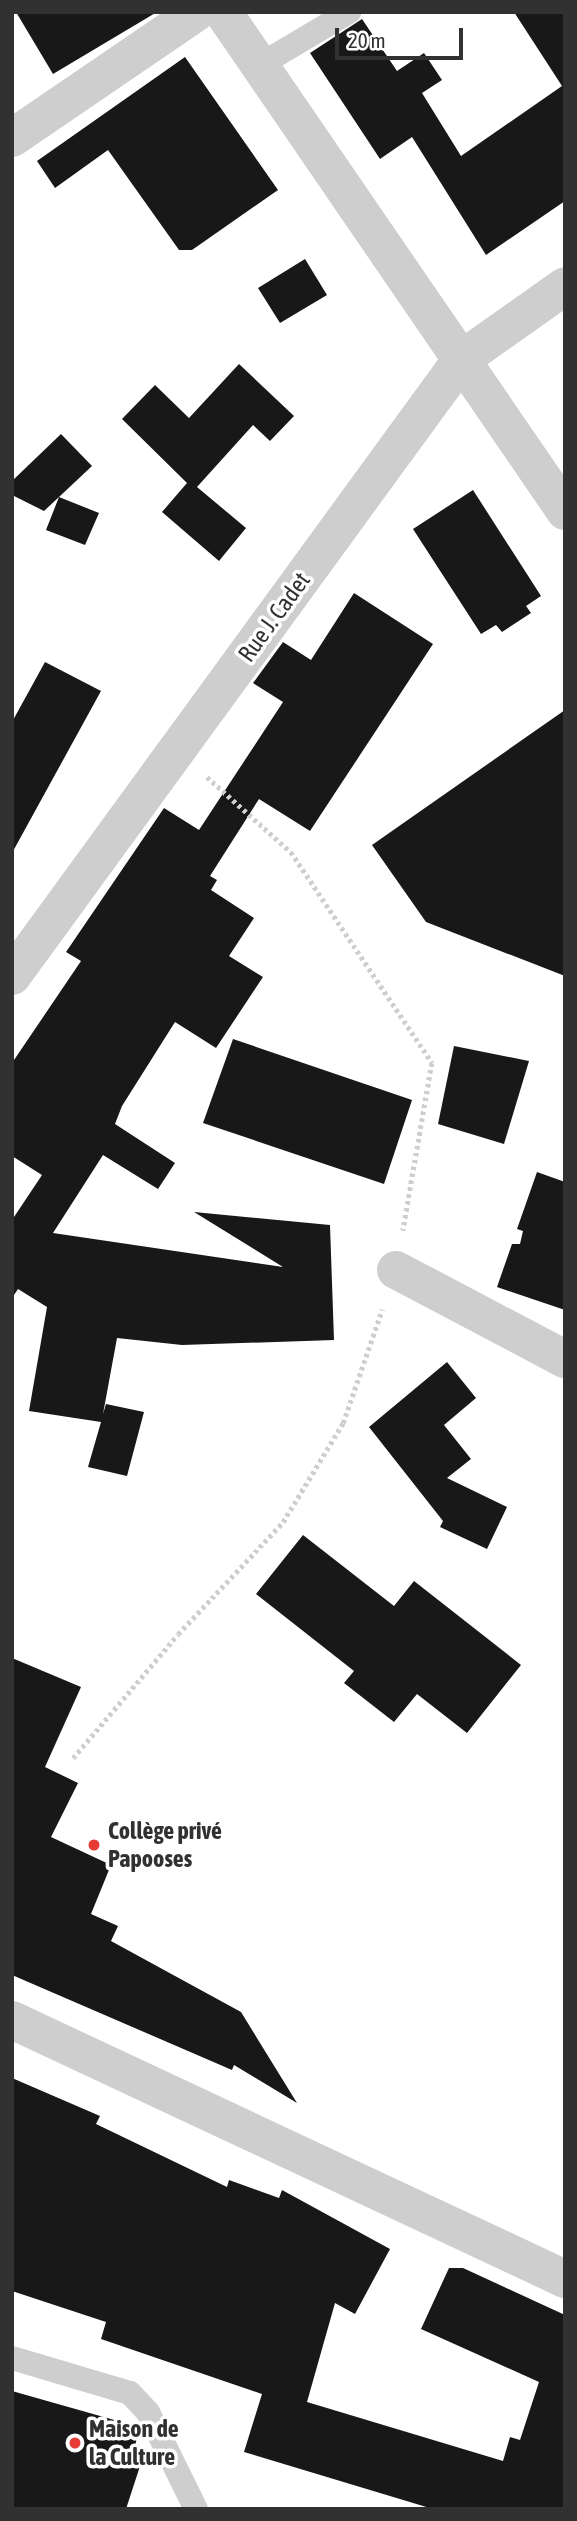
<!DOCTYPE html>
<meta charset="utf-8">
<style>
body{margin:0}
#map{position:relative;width:577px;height:2521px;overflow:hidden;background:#fff;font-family:"Asap Condensed",sans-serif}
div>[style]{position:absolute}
.building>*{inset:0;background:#181818}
.path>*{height:4.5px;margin-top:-2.25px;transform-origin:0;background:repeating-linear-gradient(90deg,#cecece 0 3.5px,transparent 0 7px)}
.service>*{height:24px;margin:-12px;padding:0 12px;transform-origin:12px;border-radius:12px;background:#cecece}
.minor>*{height:38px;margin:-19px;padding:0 19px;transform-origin:19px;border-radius:19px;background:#cecece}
.dots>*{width:19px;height:19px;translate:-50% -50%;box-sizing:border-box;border:4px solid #fff;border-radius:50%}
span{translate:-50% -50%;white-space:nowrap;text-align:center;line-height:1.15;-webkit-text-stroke:7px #fff;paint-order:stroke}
.street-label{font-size:24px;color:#313131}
.poi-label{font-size:24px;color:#313131;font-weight:700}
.left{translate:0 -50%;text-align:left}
.frame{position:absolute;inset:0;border:14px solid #313131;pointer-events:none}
.scale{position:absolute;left:335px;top:28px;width:128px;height:32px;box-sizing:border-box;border:4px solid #313131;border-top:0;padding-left:9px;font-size:21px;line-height:24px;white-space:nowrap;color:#313131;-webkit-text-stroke:5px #fff;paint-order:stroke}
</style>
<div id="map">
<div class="building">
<div style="clip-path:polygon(16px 12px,157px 12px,53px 74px)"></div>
<div style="clip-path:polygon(514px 12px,565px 12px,565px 201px,486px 255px,412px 137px,380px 159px,310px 53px,362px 19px,397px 71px,424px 53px,442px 80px,422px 93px,461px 156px,562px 86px)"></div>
<div style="clip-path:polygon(185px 57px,278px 190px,192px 250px,179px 250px,108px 150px,55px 188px,37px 161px)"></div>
<div style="clip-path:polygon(305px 259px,327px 295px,280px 323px,258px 288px)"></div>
<div style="clip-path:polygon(239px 364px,294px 416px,270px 441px,253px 425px,197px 487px,246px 528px,219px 561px,162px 512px,187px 483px,122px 419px,155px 385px,189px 418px)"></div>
<div style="clip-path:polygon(61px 434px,92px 466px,59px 497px,99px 513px,85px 545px,46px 530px,59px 497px,44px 511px,12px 495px,12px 481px)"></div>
<div style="clip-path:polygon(473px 490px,541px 596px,526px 606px,531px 613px,502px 632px,496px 625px,481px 634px,413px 529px)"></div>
<div style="clip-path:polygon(354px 593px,433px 644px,310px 831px,259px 799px,210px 876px,217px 880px,211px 890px,254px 918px,229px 956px,263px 977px,216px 1048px,175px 1022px,122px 1106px,115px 1124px,175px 1163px,158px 1189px,103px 1155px,53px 1233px,283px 1267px,194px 1212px,330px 1225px,334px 1340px,182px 1345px,117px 1338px,103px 1414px,106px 1404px,144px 1412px,127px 1476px,88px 1467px,101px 1422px,29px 1411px,47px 1307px,18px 1289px,12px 1298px,12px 1220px,42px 1175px,12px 1156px,12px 1063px,81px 961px,66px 952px,164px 808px,199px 830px,283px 702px,253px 683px,283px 642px,311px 660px)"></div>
<div style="clip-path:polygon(45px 662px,101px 691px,12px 853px,12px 722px)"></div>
<div style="clip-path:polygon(565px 710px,565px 976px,426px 922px,372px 845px)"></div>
<div style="clip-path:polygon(233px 1039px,412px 1100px,384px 1184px,203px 1123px)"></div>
<div style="clip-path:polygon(454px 1046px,529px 1061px,504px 1144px,438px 1124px)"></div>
<div style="clip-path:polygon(537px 1172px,565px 1182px,565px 1310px,497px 1287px,512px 1244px,520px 1244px,523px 1231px,517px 1229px)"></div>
<div style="clip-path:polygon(447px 1362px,476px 1398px,444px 1425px,471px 1459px,447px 1478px,507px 1507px,487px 1549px,440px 1527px,443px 1521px,369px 1427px)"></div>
<div style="clip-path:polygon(303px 1535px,394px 1606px,414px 1581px,521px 1665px,467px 1733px,417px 1694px,394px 1722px,344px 1683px,354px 1671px,256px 1594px)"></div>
<div style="clip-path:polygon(12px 1658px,81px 1687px,45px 1767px,78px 1783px,51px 1837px,111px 1865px,91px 1914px,118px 1926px,111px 1941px,241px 2012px,297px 2103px,234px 2065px,232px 2070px,12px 1975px)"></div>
<div style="clip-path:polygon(12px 2078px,100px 2116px,96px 2124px,227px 2187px,229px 2180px,279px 2198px,282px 2190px,390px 2249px,355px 2314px,335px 2303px,307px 2402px,503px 2461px,510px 2437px,520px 2440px,539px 2382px,421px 2329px,449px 2268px,463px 2268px,565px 2315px,565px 2509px,433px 2509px,244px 2452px,262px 2394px,101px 2339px,106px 2322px,12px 2291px)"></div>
<div style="clip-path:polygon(12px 2391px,139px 2427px,133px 2457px,142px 2460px,126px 2509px,12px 2509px)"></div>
</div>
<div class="path">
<div style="left:207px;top:777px;width:113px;rotate:41.8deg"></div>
<div style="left:291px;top:852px;width:254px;rotate:56.2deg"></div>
<div style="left:432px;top:1063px;width:170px;rotate:99.8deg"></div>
<div style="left:73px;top:1758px;width:162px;rotate:-49.7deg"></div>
<div style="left:178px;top:1634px;width:154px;rotate:-46.8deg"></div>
<div style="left:283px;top:1522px;width:116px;rotate:-58.8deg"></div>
<div style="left:343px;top:1423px;width:120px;rotate:-71deg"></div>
</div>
<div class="service">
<div style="left:260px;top:65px;width:104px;rotate:-30.8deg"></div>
<div style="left:12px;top:2358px;width:123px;rotate:16.5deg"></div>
<div style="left:130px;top:2393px;width:26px;rotate:47deg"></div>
<div style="left:148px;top:2412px;width:108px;rotate:63.7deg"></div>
</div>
<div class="minor">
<div style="left:223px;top:12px;width:605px;rotate:55.57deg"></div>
<div style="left:12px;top:138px;width:224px;rotate:-34.3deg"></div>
<div style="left:12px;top:976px;width:764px;rotate:-53.9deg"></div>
<div style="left:462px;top:359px;width:126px;rotate:-35.3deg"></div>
<div style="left:396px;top:1270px;width:191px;rotate:27.8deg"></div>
<div style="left:12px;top:2020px;width:611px;rotate:25.1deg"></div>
</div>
<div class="dots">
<div style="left:94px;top:1845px;background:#e63a34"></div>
<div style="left:75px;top:2443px;background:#e63a34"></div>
</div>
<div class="street-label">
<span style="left:274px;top:617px;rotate:-54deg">Rue J. Cadet</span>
</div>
<div class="poi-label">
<span class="left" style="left:108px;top:1845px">Collège privé<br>Papooses</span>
<span class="left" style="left:89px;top:2443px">Maison de<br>la Culture</span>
</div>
<div class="frame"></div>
<div class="scale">20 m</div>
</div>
